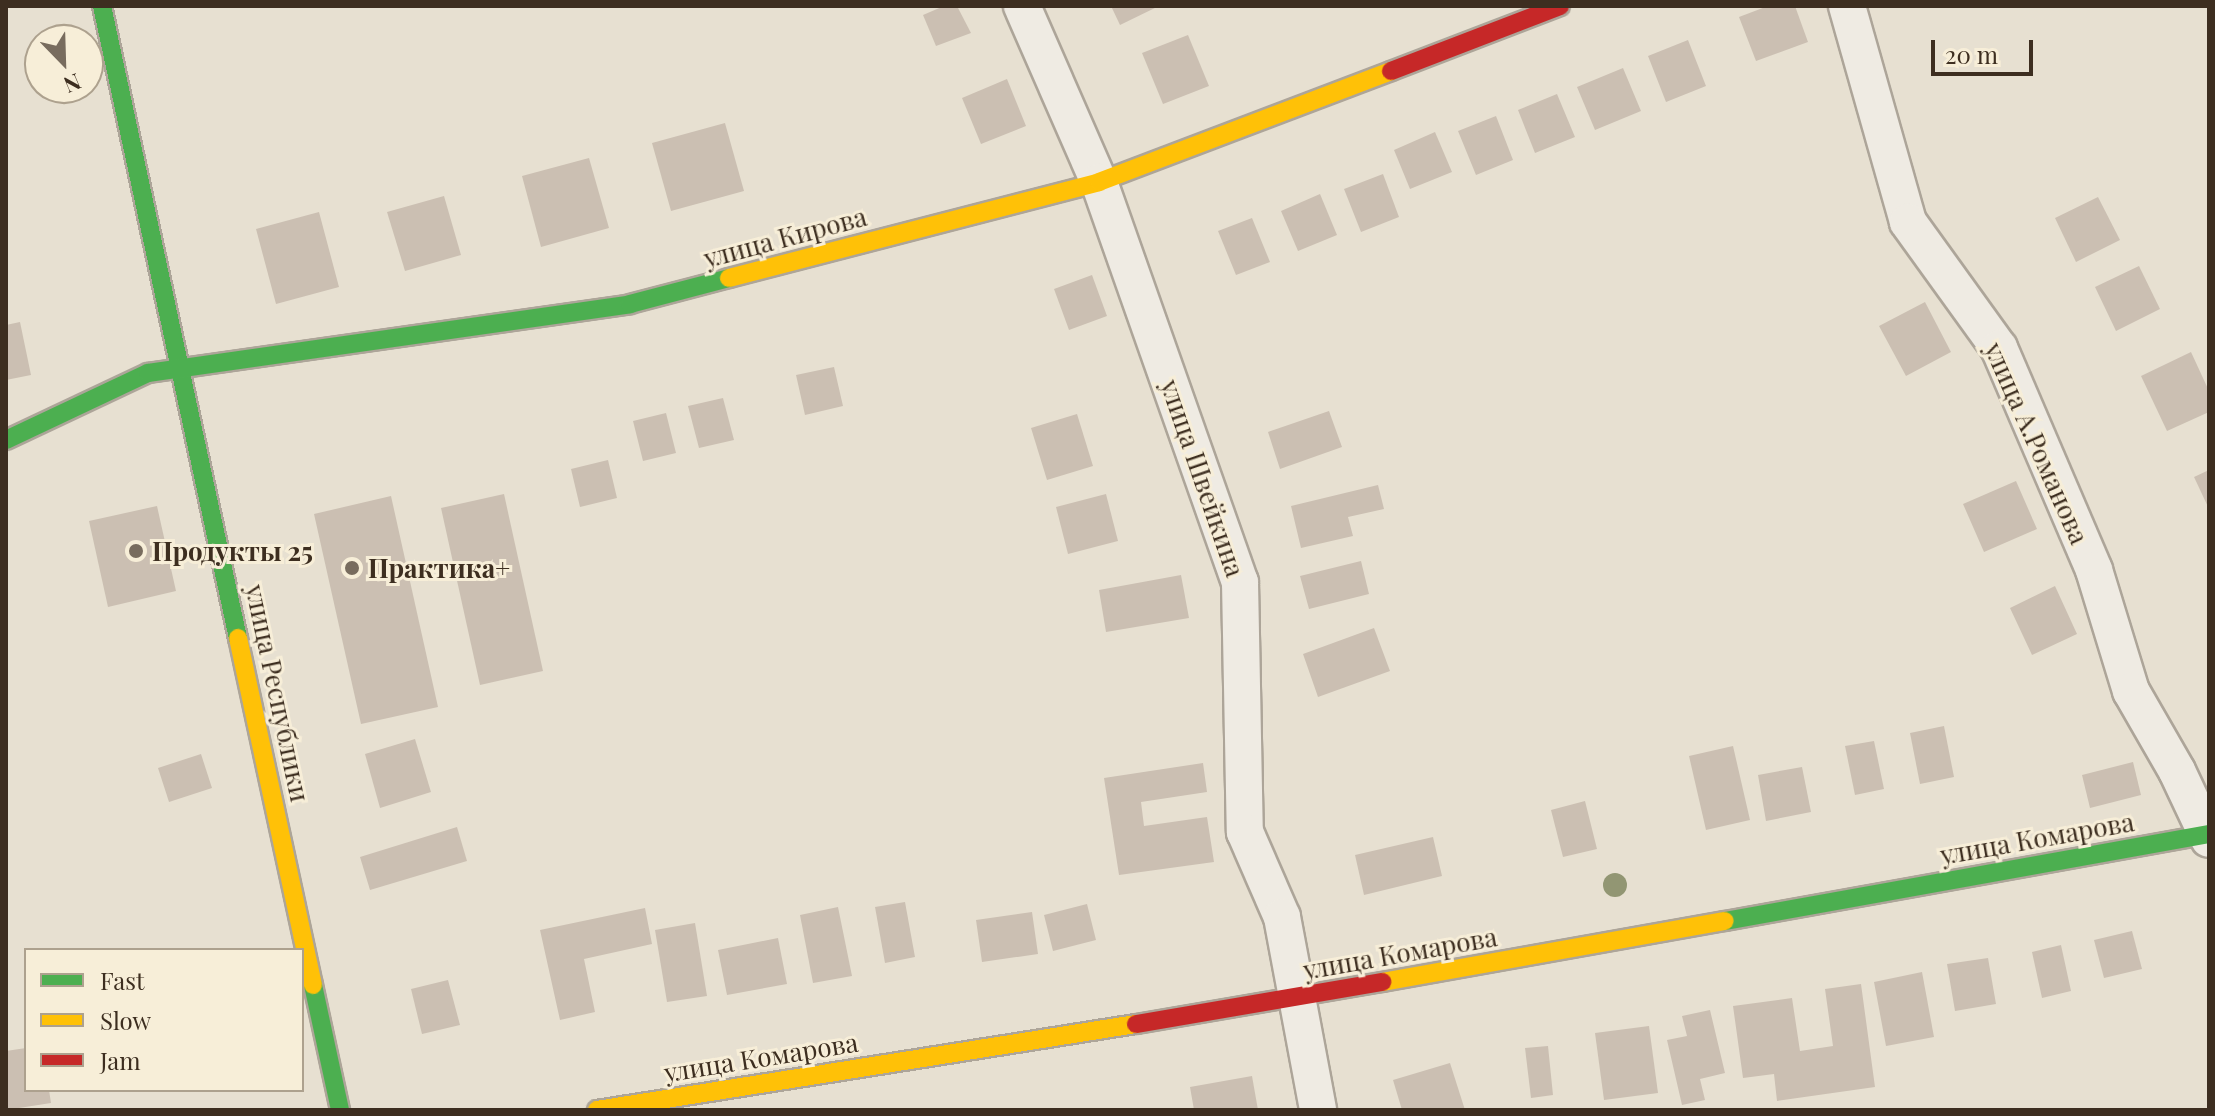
<!DOCTYPE html>
<meta charset="utf-8">
<style>
body{margin:0}
#map{position:relative;width:2215px;height:1116px;overflow:hidden;background:#e7e0d1;font-family:"Playfair Display",serif}
div>[style]{position:absolute}
.building>*{inset:0;background:#cbbfb2}
.roads{filter:drop-shadow(2px 0 #ada599) drop-shadow(-2px 0 #ada599) drop-shadow(0 2px #ada599) drop-shadow(0 -2px #ada599)}
.street>*{height:36px;margin:-18px;padding:0 18px;transform-origin:18px;border-radius:18px;background:#efebe3}
.fast>*{height:18px;margin:-9px;padding:0 9px;transform-origin:9px;border-radius:9px;background:#4caf50}
.slow>*{height:18px;margin:-9px;padding:0 9px;transform-origin:9px;border-radius:9px;background:#ffc107}
.jam>*{height:18px;margin:-9px;padding:0 9px;transform-origin:9px;border-radius:9px;background:#c62828}
.trees>*{width:24px;height:24px;margin:-12px;border-radius:50%;background:#929673}
.dots>*{width:22px;height:22px;translate:-50% -50%;box-sizing:border-box;border:4px solid #f7eed8;border-radius:50%}
span{translate:-50% -50%;white-space:nowrap;text-align:center;line-height:1.15;-webkit-text-stroke:6px #f7eed8;paint-order:stroke}
.street-label{font-size:26px;color:#3d2e20}
.poi-label{font-size:26px;color:#3d2e20;font-weight:700}
.left{translate:0 -50%;text-align:left}
.frame{position:absolute;inset:0;border:8px solid #3d2e20;pointer-events:none}
.legend{position:absolute;left:24px;top:948px;width:280px;height:144px;box-sizing:border-box;background:#f7eed8;border:2px solid #ada18e;margin:0;padding:10px 14px;list-style:none;font-size:24px;color:#3d2e20}
.legend li{display:flex;align-items:center;gap:16px;height:40px}
.legend b{width:40px;border:2px solid #ada18e}
.north{position:absolute;left:24px;top:24px;width:80px;height:80px;box-sizing:border-box;background:#f7eed8;border:2px solid #ada18e;border-radius:50%;rotate:157deg;font-size:22px;font-weight:700;line-height:32px;text-align:center;color:#3d2e20}
.north::after{content:'';display:block;margin:auto;width:28px;height:36px;background:#786c5e;clip-path:polygon(50% 0,100% 100%,50% 72%,0 100%)}
.scale{position:absolute;left:1931px;top:40px;width:102px;height:36px;box-sizing:border-box;border:4px solid #3d2e20;border-top:0;padding-left:10px;font-size:24px;line-height:28px;white-space:nowrap;color:#3d2e20;-webkit-text-stroke:6px #f7eed8;paint-order:stroke}
</style>
<div id="map">
<div class="building">
<div style="clip-path:polygon(944px 6px,957px 6px,971px 33px,936px 46px,923px 15px)"></div>
<div style="clip-path:polygon(1111px 6px,1159px 6px,1120px 25px)"></div>
<div style="clip-path:polygon(1768px 6px,1795px 6px,1808px 42px,1756px 61px,1739px 17px)"></div>
<div style="clip-path:polygon(1188px 35px,1209px 86px,1163px 104px,1142px 53px)"></div>
<div style="clip-path:polygon(1688px 40px,1706px 86px,1666px 102px,1648px 56px)"></div>
<div style="clip-path:polygon(1623px 68px,1641px 111px,1595px 130px,1577px 87px)"></div>
<div style="clip-path:polygon(1007px 79px,1026px 126px,981px 144px,962px 98px)"></div>
<div style="clip-path:polygon(1557px 94px,1575px 137px,1535px 153px,1518px 110px)"></div>
<div style="clip-path:polygon(1496px 116px,1513px 160px,1476px 175px,1458px 131px)"></div>
<div style="clip-path:polygon(725px 123px,744px 191px,671px 211px,652px 143px)"></div>
<div style="clip-path:polygon(1435px 132px,1452px 172px,1410px 189px,1394px 150px)"></div>
<div style="clip-path:polygon(589px 158px,609px 228px,541px 247px,522px 176px)"></div>
<div style="clip-path:polygon(1383px 174px,1399px 217px,1361px 232px,1344px 189px)"></div>
<div style="clip-path:polygon(1320px 194px,1337px 235px,1298px 251px,1281px 211px)"></div>
<div style="clip-path:polygon(444px 196px,461px 255px,405px 271px,387px 212px)"></div>
<div style="clip-path:polygon(2098px 197px,2120px 240px,2076px 262px,2055px 218px)"></div>
<div style="clip-path:polygon(319px 212px,339px 287px,276px 304px,256px 229px)"></div>
<div style="clip-path:polygon(1252px 218px,1270px 262px,1236px 275px,1218px 231px)"></div>
<div style="clip-path:polygon(2139px 266px,2160px 309px,2116px 331px,2095px 287px)"></div>
<div style="clip-path:polygon(1092px 275px,1107px 316px,1069px 330px,1054px 289px)"></div>
<div style="clip-path:polygon(1925px 302px,1951px 352px,1906px 376px,1879px 326px)"></div>
<div style="clip-path:polygon(20px 322px,31px 375px,6px 380px,6px 325px)"></div>
<div style="clip-path:polygon(2191px 352px,2209px 391px,2209px 412px,2167px 431px,2141px 376px)"></div>
<div style="clip-path:polygon(834px 367px,843px 406px,805px 415px,796px 375px)"></div>
<div style="clip-path:polygon(723px 398px,734px 440px,699px 448px,688px 406px)"></div>
<div style="clip-path:polygon(1329px 411px,1342px 447px,1280px 469px,1268px 432px)"></div>
<div style="clip-path:polygon(666px 413px,676px 453px,643px 461px,633px 421px)"></div>
<div style="clip-path:polygon(1077px 414px,1093px 466px,1047px 480px,1031px 428px)"></div>
<div style="clip-path:polygon(608px 460px,617px 498px,580px 507px,571px 469px)"></div>
<div style="clip-path:polygon(2209px 470px,2209px 509px,2194px 477px)"></div>
<div style="clip-path:polygon(2016px 481px,2037px 529px,1984px 552px,1963px 504px)"></div>
<div style="clip-path:polygon(1378px 485px,1384px 509px,1348px 517px,1353px 536px,1301px 548px,1291px 506px)"></div>
<div style="clip-path:polygon(504px 494px,543px 671px,480px 685px,441px 508px)"></div>
<div style="clip-path:polygon(1106px 494px,1118px 541px,1068px 554px,1056px 507px)"></div>
<div style="clip-path:polygon(391px 496px,438px 707px,361px 724px,314px 514px)"></div>
<div style="clip-path:polygon(157px 506px,176px 591px,108px 607px,89px 521px)"></div>
<div style="clip-path:polygon(1361px 561px,1369px 594px,1309px 609px,1300px 576px)"></div>
<div style="clip-path:polygon(1181px 575px,1189px 618px,1106px 632px,1099px 590px)"></div>
<div style="clip-path:polygon(2055px 586px,2077px 634px,2032px 655px,2010px 608px)"></div>
<div style="clip-path:polygon(1374px 628px,1390px 671px,1318px 697px,1303px 654px)"></div>
<div style="clip-path:polygon(1944px 726px,1954px 777px,1920px 784px,1910px 733px)"></div>
<div style="clip-path:polygon(415px 739px,431px 792px,380px 808px,365px 754px)"></div>
<div style="clip-path:polygon(1874px 741px,1884px 789px,1855px 795px,1845px 746px)"></div>
<div style="clip-path:polygon(1733px 746px,1750px 820px,1706px 830px,1689px 756px)"></div>
<div style="clip-path:polygon(201px 754px,212px 788px,169px 802px,158px 768px)"></div>
<div style="clip-path:polygon(2133px 762px,2141px 795px,2090px 808px,2082px 775px)"></div>
<div style="clip-path:polygon(1203px 763px,1207px 792px,1141px 802px,1144px 826px,1207px 817px,1214px 862px,1119px 875px,1104px 778px)"></div>
<div style="clip-path:polygon(1802px 767px,1811px 812px,1766px 821px,1758px 775px)"></div>
<div style="clip-path:polygon(1585px 801px,1597px 849px,1563px 857px,1551px 810px)"></div>
<div style="clip-path:polygon(457px 827px,467px 861px,370px 890px,360px 857px)"></div>
<div style="clip-path:polygon(1433px 837px,1442px 876px,1364px 895px,1355px 855px)"></div>
<div style="clip-path:polygon(905px 902px,915px 957px,885px 963px,875px 907px)"></div>
<div style="clip-path:polygon(1087px 904px,1096px 940px,1053px 951px,1044px 915px)"></div>
<div style="clip-path:polygon(838px 907px,852px 976px,813px 983px,800px 915px)"></div>
<div style="clip-path:polygon(645px 908px,652px 944px,584px 959px,595px 1012px,560px 1020px,540px 930px)"></div>
<div style="clip-path:polygon(1032px 912px,1038px 954px,982px 962px,976px 920px)"></div>
<div style="clip-path:polygon(695px 923px,707px 996px,667px 1002px,655px 930px)"></div>
<div style="clip-path:polygon(2132px 931px,2142px 969px,2104px 978px,2094px 940px)"></div>
<div style="clip-path:polygon(778px 938px,787px 984px,727px 995px,718px 950px)"></div>
<div style="clip-path:polygon(2061px 945px,2071px 991px,2042px 998px,2032px 952px)"></div>
<div style="clip-path:polygon(1988px 958px,1996px 1004px,1955px 1011px,1947px 964px)"></div>
<div style="clip-path:polygon(1922px 972px,1934px 1037px,1886px 1046px,1874px 982px)"></div>
<div style="clip-path:polygon(448px 980px,460px 1025px,422px 1034px,411px 989px)"></div>
<div style="clip-path:polygon(1861px 984px,1875px 1087px,1777px 1101px,1774px 1074px,1743px 1078px,1733px 1006px,1792px 998px,1800px 1051px,1833px 1046px,1825px 989px)"></div>
<div style="clip-path:polygon(1710px 1010px,1725px 1073px,1700px 1079px,1705px 1100px,1682px 1105px,1667px 1040px,1687px 1036px,1682px 1016px)"></div>
<div style="clip-path:polygon(1649px 1026px,1658px 1093px,1604px 1100px,1595px 1033px)"></div>
<div style="clip-path:polygon(1548px 1046px,1553px 1095px,1531px 1098px,1525px 1048px)"></div>
<div style="clip-path:polygon(26px 1048px,26px 1090px,49px 1090px,51px 1103px,6px 1110px,6px 1051px)"></div>
<div style="clip-path:polygon(1450px 1063px,1465px 1110px,1402px 1110px,1393px 1080px)"></div>
<div style="clip-path:polygon(1252px 1076px,1258px 1110px,1194px 1110px,1190px 1087px)"></div>
</div>
<div class="roads">
<div class="street">
<div style="left:1022px;top:6px;width:192px;rotate:66.4deg"></div>
<div style="left:1099px;top:182px;width:424px;rotate:70.6deg"></div>
<div style="left:1240px;top:582px;width:250px;rotate:88.9deg"></div>
<div style="left:1245px;top:832px;width:93px;rotate:66.5deg"></div>
<div style="left:1282px;top:917px;width:196px;rotate:79.4deg"></div>
<div style="left:1847px;top:6px;width:224px;rotate:74.2deg"></div>
<div style="left:1908px;top:222px;width:155px;rotate:54.2deg"></div>
<div style="left:1999px;top:348px;width:241px;rotate:66.8deg"></div>
<div style="left:2094px;top:570px;width:127px;rotate:73deg"></div>
<div style="left:2131px;top:691px;width:92px;rotate:60.1deg"></div>
<div style="left:2177px;top:771px;width:75px;rotate:64.8deg"></div>
</div>
<div class="fast">
<div style="left:102px;top:6px;width:646px;rotate:77.86deg"></div>
<div style="left:6px;top:440px;width:157px;rotate:-25.3deg"></div>
<div style="left:148px;top:373px;width:487px;rotate:-8.1deg"></div>
<div style="left:630px;top:304px;width:102px;rotate:-14.7deg"></div>
<div style="left:1725px;top:921px;width:492px;rotate:-10.2deg"></div>
<div style="left:313px;top:985px;width:128px;rotate:77.8deg"></div>
</div>
<div class="slow">
<div style="left:729px;top:278px;width:382px;rotate:-14.5deg"></div>
<div style="left:1099px;top:182px;width:312px;rotate:-20.8deg"></div>
<div style="left:238px;top:638px;width:355px;rotate:77.8deg"></div>
<div style="left:1382px;top:982px;width:348px;rotate:-10.1deg"></div>
<div style="left:597px;top:1110px;width:546px;rotate:-9.07deg"></div>
</div>
<div class="jam">
<div style="left:1391px;top:71px;width:181px;rotate:-21deg"></div>
<div style="left:1136px;top:1024px;width:250px;rotate:-9.7deg"></div>
</div>
</div>
<div class="trees">
<div style="left:1615px;top:885px"></div>
</div>
<div class="dots">
<div style="left:136px;top:551px;background:#786c5e"></div>
<div style="left:352px;top:568px;background:#786c5e"></div>
</div>
<div class="street-label">
<span style="left:785px;top:237px;rotate:-15deg">улица Кирова</span>
<span style="left:2037px;top:443px;rotate:66deg">улица А.Романова</span>
<span style="left:1203px;top:478px;rotate:71deg">улица Швейкина</span>
<span style="left:278px;top:693px;rotate:78deg">улица Республики</span>
<span style="left:2037px;top:838px;rotate:-10deg">улица Комарова</span>
<span style="left:1400px;top:953px;rotate:-10deg">улица Комарова</span>
<span style="left:761px;top:1057px;rotate:-9deg">улица Комарова</span>
</div>
<div class="poi-label">
<span class="left" style="left:152px;top:551px">Продукты 25</span>
<span class="left" style="left:368px;top:568px">Практика+</span>
</div>
<div class="frame"></div>
<ul class="legend">
<li><b style="height:10px;background:#4caf50"></b>Fast</li>
<li><b style="height:10px;background:#ffc107"></b>Slow</li>
<li><b style="height:10px;background:#c62828"></b>Jam</li>
</ul>
<div class="north">N</div>
<div class="scale">20 m</div>
</div>
